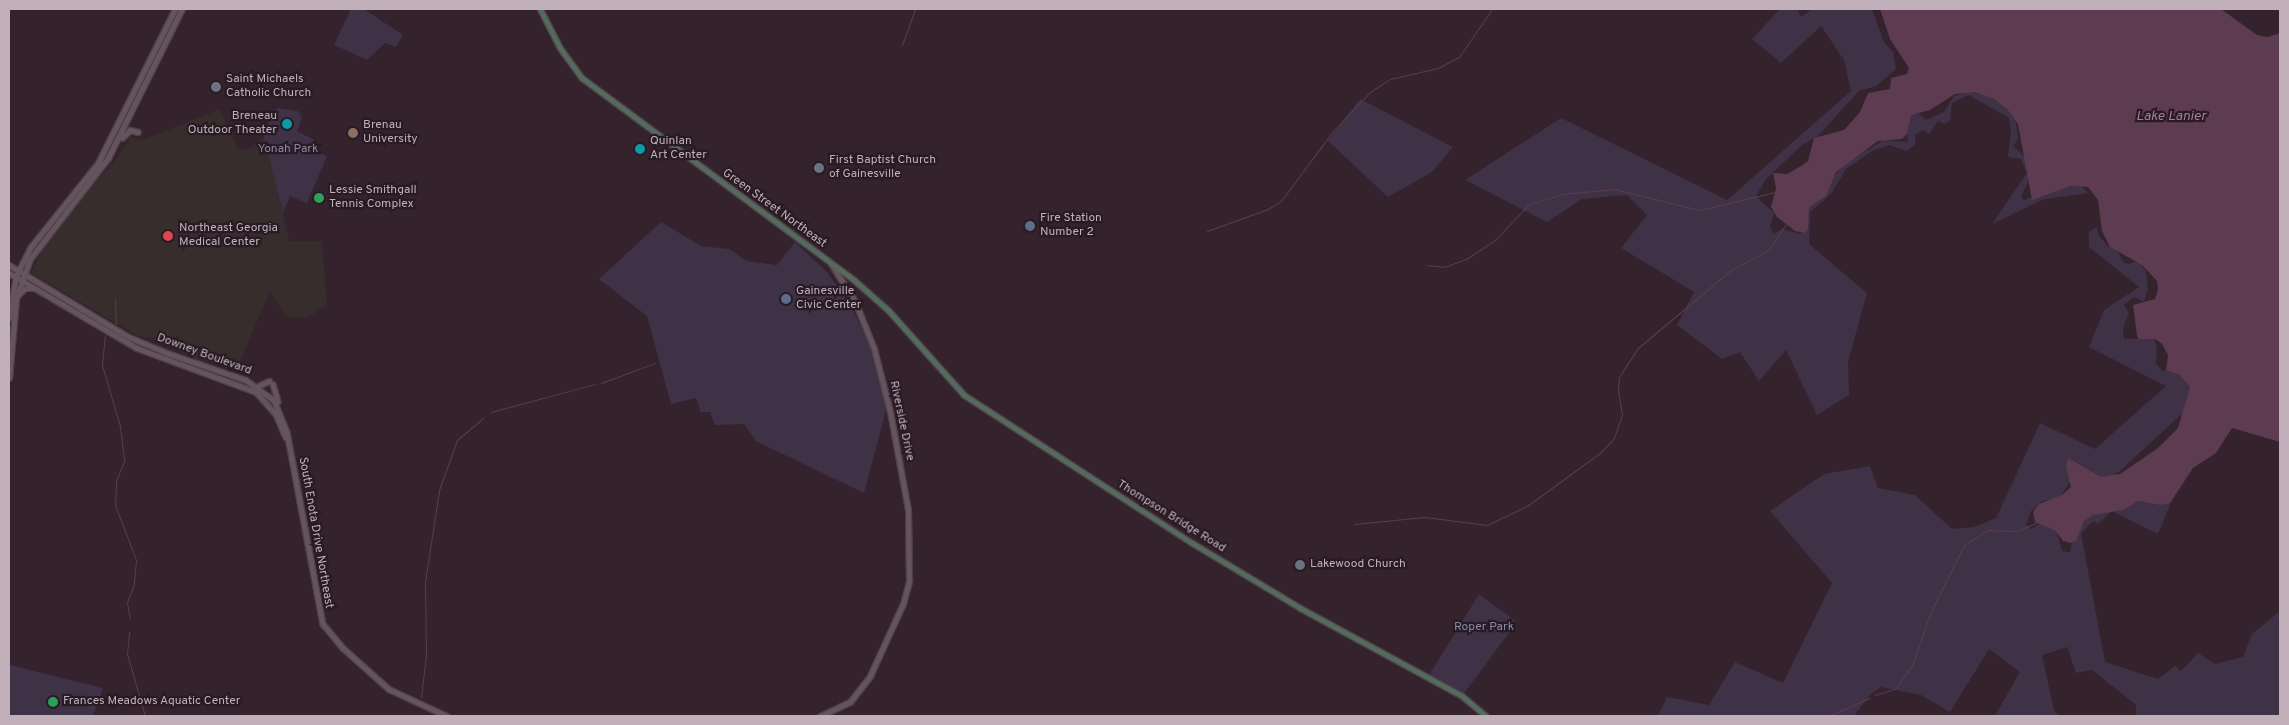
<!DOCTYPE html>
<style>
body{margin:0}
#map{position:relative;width:2289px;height:725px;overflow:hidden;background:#34222d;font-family:Overpass,sans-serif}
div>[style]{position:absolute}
.medical>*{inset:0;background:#372d2d}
.green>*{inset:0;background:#3f3247}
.water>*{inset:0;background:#5d3b50}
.stream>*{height:1px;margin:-0.5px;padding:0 0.5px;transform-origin:0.5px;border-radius:0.5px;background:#5d3b50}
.roads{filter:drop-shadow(1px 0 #4e3f48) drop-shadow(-1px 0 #4e3f48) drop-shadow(0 1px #4e3f48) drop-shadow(0 -1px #4e3f48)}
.major>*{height:4.5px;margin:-2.25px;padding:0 2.25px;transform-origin:2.25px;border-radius:2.25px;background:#65545e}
.highway>*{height:5px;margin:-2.5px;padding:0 2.5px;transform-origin:2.5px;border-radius:2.5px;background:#546a5d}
.dots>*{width:14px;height:14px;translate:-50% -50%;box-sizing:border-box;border:2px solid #291b24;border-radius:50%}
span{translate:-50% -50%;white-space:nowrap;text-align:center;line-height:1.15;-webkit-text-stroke:4.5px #291b24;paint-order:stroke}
.poi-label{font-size:12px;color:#c1b0ba}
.left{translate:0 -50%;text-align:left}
.right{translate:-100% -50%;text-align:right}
.park-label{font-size:12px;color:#8989a5}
.street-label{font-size:12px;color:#c1b0ba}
.water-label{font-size:14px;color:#a67c97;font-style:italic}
.frame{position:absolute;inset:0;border:10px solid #c1b0ba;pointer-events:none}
</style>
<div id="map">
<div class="medical">
<div style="clip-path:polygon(220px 109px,238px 149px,249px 149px,265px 136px,289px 241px,322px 241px,327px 305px,308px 317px,290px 317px,284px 314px,270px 291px,237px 368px,193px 358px,151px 338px,138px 336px,31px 273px,52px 230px,115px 160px,131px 136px,141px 141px)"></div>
</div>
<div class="green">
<div style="clip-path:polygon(351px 9px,364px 9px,403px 35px,396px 47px,385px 43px,367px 60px,334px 45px)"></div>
<div style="clip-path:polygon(1780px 9px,1797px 9px,1801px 17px,1812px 9px,1872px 9px,1884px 42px,1893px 52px,1896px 69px,1876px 86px,1859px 91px,1818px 136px,1802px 145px,1766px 179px,1756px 196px,1774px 213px,1770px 226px,1774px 234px,1782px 229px,1801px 234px,1803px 217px,1812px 198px,1822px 195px,1842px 165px,1884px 140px,1908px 142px,1904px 119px,1915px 110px,1926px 120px,1944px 112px,1954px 96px,1977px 89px,2008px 108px,2016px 122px,2018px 139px,2013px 146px,2031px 162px,2031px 176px,2021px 197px,2024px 200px,2049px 190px,2080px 185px,2089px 193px,2044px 199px,1992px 224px,2027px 173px,2021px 159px,2008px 157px,2011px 131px,2009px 118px,1969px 95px,1952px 103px,1950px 120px,1945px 124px,1938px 121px,1929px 134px,1923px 130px,1915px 135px,1915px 145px,1906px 151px,1890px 145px,1872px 151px,1846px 169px,1831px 194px,1810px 212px,1809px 244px,1867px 293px,1848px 362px,1849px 395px,1817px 415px,1786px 350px,1759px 381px,1740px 352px,1722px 359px,1677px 325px,1694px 292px,1621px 248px,1647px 215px,1627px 195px,1582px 199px,1547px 222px,1465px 180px,1561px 118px,1727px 200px,1851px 91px,1844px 60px,1821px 26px,1781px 63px,1752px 39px)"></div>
<div style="clip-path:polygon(1360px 99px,1453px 147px,1432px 172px,1388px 197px,1328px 141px)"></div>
<div style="clip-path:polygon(277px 108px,298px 111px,302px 118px,297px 131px,314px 140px,313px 150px,327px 156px,307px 203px,290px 196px,283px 213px,263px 133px)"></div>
<div style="clip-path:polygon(661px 222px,701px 246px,729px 249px,747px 261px,777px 265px,795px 242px,827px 272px,848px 302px,871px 345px,886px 410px,864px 493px,756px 441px,744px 424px,715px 425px,710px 412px,701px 412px,696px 398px,671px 404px,647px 316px,599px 279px)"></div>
<div style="clip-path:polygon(2097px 227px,2099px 236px,2108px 246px,2117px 249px,2123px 262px,2129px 264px,2138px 261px,2146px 271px,2148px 289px,2144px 302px,2134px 297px,2124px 305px,2129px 313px,2123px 328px,2124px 339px,2154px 338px,2157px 348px,2156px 363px,2162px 371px,2170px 369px,2182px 374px,2191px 389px,2185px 411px,2121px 470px,2113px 476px,2096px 479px,2075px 475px,2059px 498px,2042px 501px,2031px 511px,2026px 525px,2031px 529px,2043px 522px,2055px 524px,2062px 551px,2070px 552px,2076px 521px,2182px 476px,2158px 534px,2112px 511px,2098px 524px,2093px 521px,2081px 533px,2105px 662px,2158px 679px,2175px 666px,2181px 671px,2198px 653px,2215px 664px,2243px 657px,2252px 634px,2280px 611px,2280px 716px,2136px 716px,2136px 705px,2092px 670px,2076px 673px,2067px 647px,2042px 655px,2054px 711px,2060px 716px,1995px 716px,2020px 672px,1989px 649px,1950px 712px,1921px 695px,1881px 687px,1872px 693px,1855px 714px,1859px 716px,1658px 716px,1667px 697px,1709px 705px,1735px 662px,1783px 683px,1832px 583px,1770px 511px,1824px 474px,1870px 466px,1878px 488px,1915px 495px,1952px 529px,1974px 527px,1996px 518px,2040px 423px,2095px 449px,2166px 386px,2089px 347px,2104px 310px,2139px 287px,2089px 247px,2089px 232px)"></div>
<div style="clip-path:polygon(1479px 594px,1517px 622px,1462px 696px,1428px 677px)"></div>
<div style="clip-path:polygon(10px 665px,103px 688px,93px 716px,9px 716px)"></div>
</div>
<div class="water">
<div style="clip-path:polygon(1880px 9px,2221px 9px,2257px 35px,2268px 37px,2280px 33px,2280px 442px,2232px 428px,2216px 453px,2193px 468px,2170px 503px,2161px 505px,2138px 501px,2123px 510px,2093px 515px,2084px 521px,2076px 541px,2070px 543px,2063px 541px,2056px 531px,2035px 522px,2033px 512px,2039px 504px,2062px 495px,2071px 487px,2066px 466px,2068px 458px,2101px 477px,2120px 474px,2158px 448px,2178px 428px,2190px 387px,2180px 375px,2166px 370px,2168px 355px,2162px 344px,2155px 339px,2139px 339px,2137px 336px,2133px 305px,2155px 299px,2158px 289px,2157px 281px,2142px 265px,2110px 247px,2102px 231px,2098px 200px,2088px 187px,2070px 186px,2032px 200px,2018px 124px,2008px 110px,1994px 99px,1975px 92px,1955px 94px,1930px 110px,1911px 115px,1907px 134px,1902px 139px,1878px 141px,1836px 172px,1826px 196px,1809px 207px,1808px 228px,1805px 233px,1795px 231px,1777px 217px,1771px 207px,1776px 188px,1773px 173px,1787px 174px,1801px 166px,1808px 161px,1814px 138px,1844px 130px,1860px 112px,1868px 93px,1890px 89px,1891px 78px,1907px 74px,1909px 68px,1890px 39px)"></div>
</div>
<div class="stream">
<div style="left:902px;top:45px;width:38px;rotate:-70deg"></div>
<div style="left:1207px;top:231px;width:65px;rotate:-19.8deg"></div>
<div style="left:1268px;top:209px;width:15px;rotate:-32deg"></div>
<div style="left:1281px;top:201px;width:87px;rotate:-53.4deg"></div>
<div style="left:1333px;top:131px;width:54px;rotate:-46.5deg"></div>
<div style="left:1370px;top:92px;width:24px;rotate:-33deg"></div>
<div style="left:1390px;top:79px;width:49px;rotate:-12.9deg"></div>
<div style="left:1438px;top:68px;width:24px;rotate:-28deg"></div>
<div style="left:1459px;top:57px;width:58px;rotate:-55.5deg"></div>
<div style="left:1427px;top:265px;width:17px;rotate:7deg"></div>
<div style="left:1444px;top:267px;width:23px;rotate:-20deg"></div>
<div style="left:1466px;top:259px;width:35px;rotate:-33deg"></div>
<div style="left:1495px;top:240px;width:48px;rotate:-46.7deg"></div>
<div style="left:1528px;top:205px;width:36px;rotate:-18deg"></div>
<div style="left:1562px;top:194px;width:53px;rotate:-5.4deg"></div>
<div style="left:1615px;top:189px;width:88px;rotate:13.9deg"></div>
<div style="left:1700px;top:210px;width:77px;rotate:-13.5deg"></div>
<div style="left:115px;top:299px;width:25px;rotate:88deg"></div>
<div style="left:105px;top:335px;width:30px;rotate:96deg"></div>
<div style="left:102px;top:365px;width:64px;rotate:73.6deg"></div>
<div style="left:120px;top:426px;width:35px;rotate:83deg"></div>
<div style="left:124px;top:461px;width:22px;rotate:112deg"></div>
<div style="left:116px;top:481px;width:24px;rotate:92deg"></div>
<div style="left:115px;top:505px;width:59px;rotate:69.1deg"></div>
<div style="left:136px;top:560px;width:24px;rotate:95deg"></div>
<div style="left:134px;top:584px;width:19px;rotate:111deg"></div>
<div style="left:127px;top:602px;width:17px;rotate:80deg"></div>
<div style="left:601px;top:383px;width:58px;rotate:-20.3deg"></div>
<div style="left:491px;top:412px;width:108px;rotate:-15.1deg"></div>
<div style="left:1354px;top:524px;width:71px;rotate:-5.6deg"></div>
<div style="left:1425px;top:517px;width:63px;rotate:7.4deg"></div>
<div style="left:1487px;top:525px;width:44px;rotate:-25.4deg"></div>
<div style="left:1527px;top:506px;width:92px;rotate:-36.1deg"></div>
<div style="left:1601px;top:452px;width:19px;rotate:-47deg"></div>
<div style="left:1614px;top:438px;width:24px;rotate:-71deg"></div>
<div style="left:1622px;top:415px;width:24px;rotate:-99deg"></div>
<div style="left:1618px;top:391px;width:14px;rotate:-86deg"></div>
<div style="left:1619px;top:377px;width:35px;rotate:-57deg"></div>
<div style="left:1638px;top:348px;width:121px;rotate:-40deg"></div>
<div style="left:1731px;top:270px;width:43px;rotate:-27.8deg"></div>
<div style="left:1769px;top:250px;width:31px;rotate:-57deg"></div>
<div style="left:129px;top:632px;width:22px;rotate:95deg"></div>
<div style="left:127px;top:654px;width:65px;rotate:73.8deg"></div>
<div style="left:1875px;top:695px;width:21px;rotate:-17deg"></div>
<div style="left:1895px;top:689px;width:29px;rotate:-54deg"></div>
<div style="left:1912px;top:666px;width:58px;rotate:-70.9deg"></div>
<div style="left:1931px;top:611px;width:74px;rotate:-63.4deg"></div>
<div style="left:1964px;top:545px;width:28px;rotate:-32deg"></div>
<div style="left:1988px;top:530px;width:29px;rotate:2deg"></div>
<div style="left:2017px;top:531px;width:21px;rotate:-23deg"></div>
<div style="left:421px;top:697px;width:42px;rotate:-83.2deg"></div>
<div style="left:426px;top:655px;width:73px;rotate:-90.8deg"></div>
<div style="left:425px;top:582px;width:93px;rotate:-81.3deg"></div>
<div style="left:439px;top:490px;width:53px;rotate:-70.2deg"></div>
<div style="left:457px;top:440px;width:34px;rotate:-40deg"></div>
<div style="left:1829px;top:716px;width:44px;rotate:-24.2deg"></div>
</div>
<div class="roads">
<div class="major">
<div style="left:122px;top:138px;width:11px;rotate:-45deg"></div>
<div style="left:130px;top:130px;width:8px;rotate:14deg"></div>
<div style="left:9px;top:265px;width:140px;rotate:31deg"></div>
<div style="left:129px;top:337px;width:41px;rotate:22.8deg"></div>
<div style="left:167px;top:353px;width:83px;rotate:18.9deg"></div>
<div style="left:246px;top:380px;width:34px;rotate:36deg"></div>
<div style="left:274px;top:400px;width:35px;rotate:68deg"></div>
<div style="left:287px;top:432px;width:195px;rotate:79.4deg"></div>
<div style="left:323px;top:624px;width:31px;rotate:50deg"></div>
<div style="left:343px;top:648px;width:62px;rotate:41.7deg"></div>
<div style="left:389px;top:689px;width:64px;rotate:25deg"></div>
<div style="left:9px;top:273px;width:148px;rotate:30.4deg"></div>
<div style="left:137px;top:348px;width:127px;rotate:20.3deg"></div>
<div style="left:256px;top:392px;width:30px;rotate:48deg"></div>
<div style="left:276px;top:414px;width:25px;rotate:67deg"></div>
<div style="left:16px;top:297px;width:11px;rotate:-45deg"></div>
<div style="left:24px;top:289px;width:10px"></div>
<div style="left:9px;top:318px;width:43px;rotate:-80.5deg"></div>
<div style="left:16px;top:276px;width:31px;rotate:-63deg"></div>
<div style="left:30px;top:248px;width:109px;rotate:-51.3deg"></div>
<div style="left:98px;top:163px;width:172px;rotate:-63.4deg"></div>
<div style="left:9px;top:378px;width:79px;rotate:-84.9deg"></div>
<div style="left:16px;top:299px;width:42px;rotate:-70.7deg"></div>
<div style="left:30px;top:259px;width:128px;rotate:-52.3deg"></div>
<div style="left:108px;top:158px;width:166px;rotate:-63.6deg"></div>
<div style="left:273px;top:384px;width:18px;rotate:74deg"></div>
<div style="left:258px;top:386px;width:12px;rotate:-24deg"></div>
<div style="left:820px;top:716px;width:33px;rotate:-25deg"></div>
<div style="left:850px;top:702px;width:33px;rotate:-52deg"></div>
<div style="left:870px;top:676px;width:79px;rotate:-65.4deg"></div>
<div style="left:903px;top:604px;width:24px;rotate:-75deg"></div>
<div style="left:909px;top:581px;width:71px;rotate:-90.8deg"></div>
<div style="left:908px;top:510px;width:100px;rotate:-100.4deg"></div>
<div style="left:890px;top:412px;width:65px;rotate:-104.3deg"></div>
<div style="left:874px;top:349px;width:51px;rotate:-112deg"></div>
<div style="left:855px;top:302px;width:45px;rotate:-122.3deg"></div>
</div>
<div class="highway">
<div style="left:540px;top:9px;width:44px;rotate:62.9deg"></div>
<div style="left:560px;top:48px;width:37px;rotate:54deg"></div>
<div style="left:582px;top:78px;width:339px;rotate:36.6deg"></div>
<div style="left:854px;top:280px;width:45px;rotate:41.4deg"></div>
<div style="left:888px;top:310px;width:114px;rotate:48.2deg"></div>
<div style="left:964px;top:395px;width:272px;rotate:33deg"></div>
<div style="left:1192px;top:543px;width:126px;rotate:31deg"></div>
<div style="left:1300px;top:608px;width:184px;rotate:28.5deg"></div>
<div style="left:1462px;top:696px;width:31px;rotate:40deg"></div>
</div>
</div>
<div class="dots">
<div style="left:216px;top:87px;background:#6b7280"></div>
<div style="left:287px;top:124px;background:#0f9aa8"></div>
<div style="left:353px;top:133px;background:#8d6e63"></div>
<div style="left:640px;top:149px;background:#0f9aa8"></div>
<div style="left:819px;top:168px;background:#6b7280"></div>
<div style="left:319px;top:198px;background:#2e9e5b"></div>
<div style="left:1030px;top:226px;background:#5c6f8a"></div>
<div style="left:168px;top:236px;background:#e0444e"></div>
<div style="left:786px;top:299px;background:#5c6f8a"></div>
<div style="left:1300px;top:565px;background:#6b7280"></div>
<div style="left:53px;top:702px;background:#2e9e5b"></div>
</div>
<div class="poi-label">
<span class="left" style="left:226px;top:87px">Saint Michaels<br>Catholic Church</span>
<span class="right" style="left:277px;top:124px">Breneau<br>Outdoor Theater</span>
<span class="left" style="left:363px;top:133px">Brenau<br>University</span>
<span class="left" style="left:650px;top:149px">Quinlan<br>Art Center</span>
<span class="left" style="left:829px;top:168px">First Baptist Church<br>of Gainesville</span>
<span class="left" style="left:329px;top:198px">Lessie Smithgall<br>Tennis Complex</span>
<span class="left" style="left:1040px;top:226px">Fire Station<br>Number 2</span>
<span class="left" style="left:179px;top:236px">Northeast Georgia<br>Medical Center</span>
<span class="left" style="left:796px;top:299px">Gainesville<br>Civic Center</span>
<span class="left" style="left:1310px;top:565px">Lakewood Church</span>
<span class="left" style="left:63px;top:702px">Frances Meadows Aquatic Center</span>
</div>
<div class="park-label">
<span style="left:288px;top:150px">Yonah Park</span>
<span style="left:1484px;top:628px">Roper Park</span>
</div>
<div class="street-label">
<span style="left:774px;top:209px;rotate:36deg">Green Street Northeast</span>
<span style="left:204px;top:355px;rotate:20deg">Downey Boulevard</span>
<span style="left:901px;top:421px;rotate:78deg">Riverside Drive</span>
<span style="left:1171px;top:517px;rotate:32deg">Thompson Bridge Road</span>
<span style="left:315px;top:533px;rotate:80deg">South Enota Drive Northeast</span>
</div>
<div class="water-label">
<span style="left:2171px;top:117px">Lake Lanier</span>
</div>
<div class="frame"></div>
</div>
